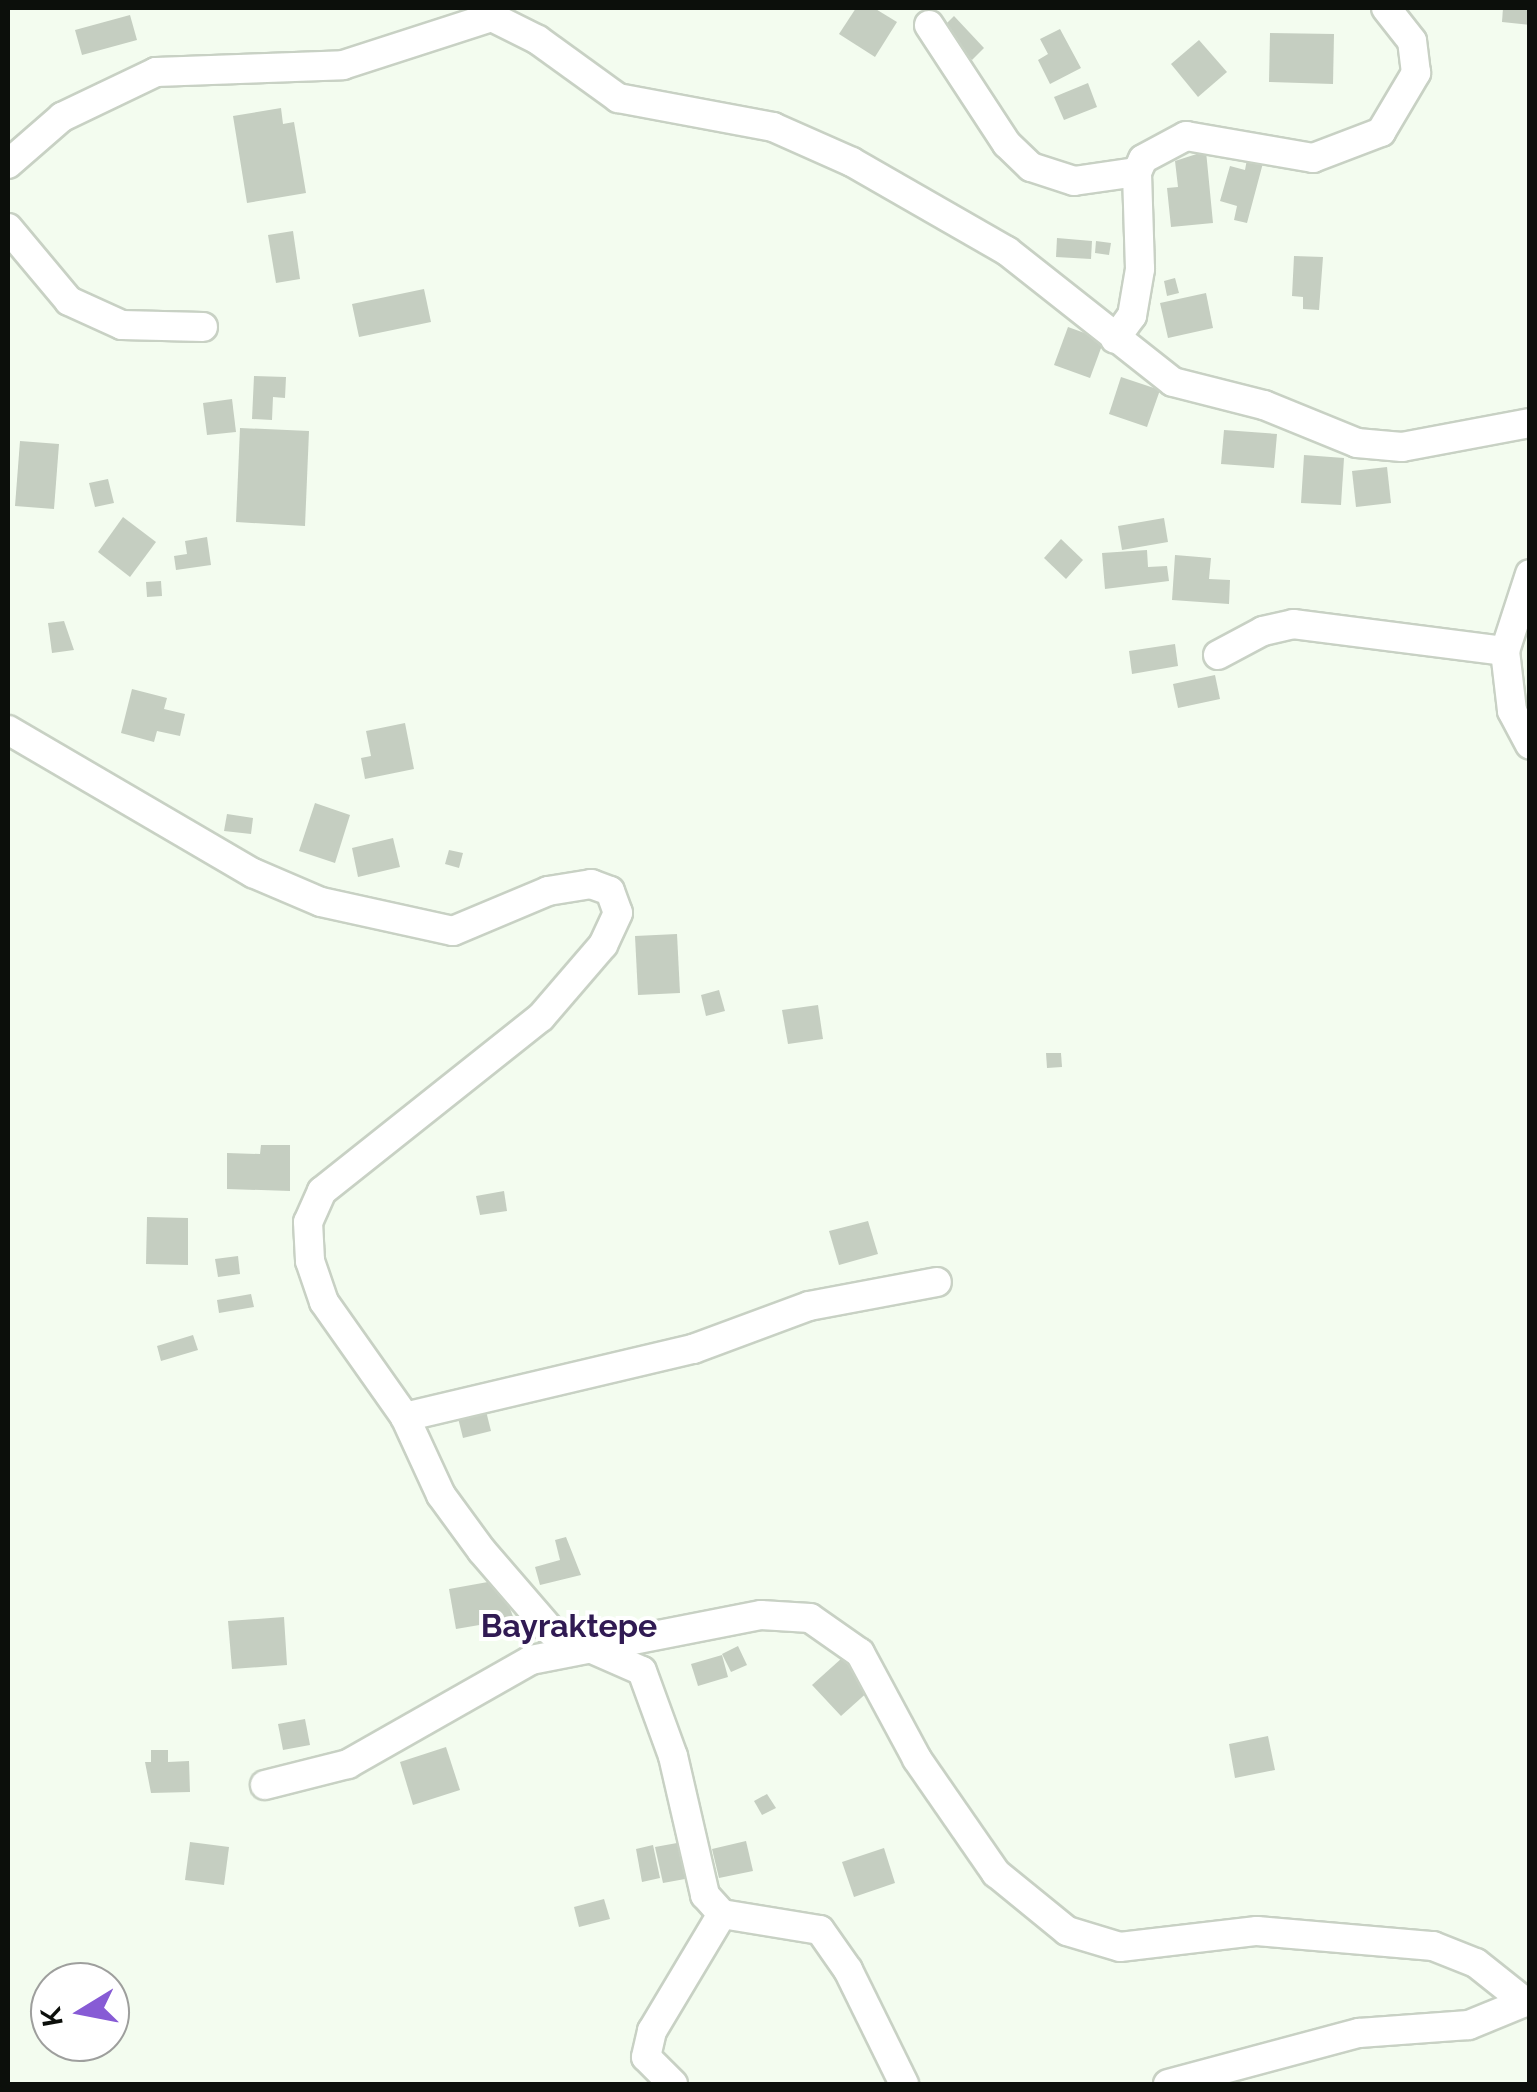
<!DOCTYPE html>
<style>
body{margin:0}
#map{position:relative;width:1537px;height:2092px;overflow:hidden;background:#f3fcef;font-family:Raleway,sans-serif}
div>[style]{position:absolute}
.building>*{inset:0;background:#c5cec1}
.roads{filter:drop-shadow(2px 0 #c8d1c4) drop-shadow(-2px 0 #c8d1c4) drop-shadow(0 2px #c8d1c4) drop-shadow(0 -2px #c8d1c4)}
.minor>*{height:28px;margin:-14px;padding:0 14px;transform-origin:14px;border-radius:14px;background:#fff}
span{translate:-50% -50%;white-space:nowrap;text-align:center;line-height:1.15;-webkit-text-stroke:8px #fff;paint-order:stroke}
.quarter-label{font-size:32px;color:#301a53;font-weight:700}
.frame{position:absolute;inset:0;border:10px solid #0c0f0b;pointer-events:none}
.north{position:absolute;left:30px;top:1962px;width:100px;height:100px;box-sizing:border-box;background:#fff;border:2px solid #9e9f9d;border-radius:50%;rotate:260deg;font-size:28px;font-weight:700;line-height:40px;text-align:center;color:#0c0f0b}
.north::after{content:'';display:block;margin:auto;width:35px;height:45px;background:#875bd5;clip-path:polygon(50% 0,100% 100%,50% 72%,0 100%)}
</style>
<div id="map">
<div class="building">
<div style="clip-path:polygon(856px 8px,874px 8px,897px 22px,875px 57px,839px 34px)"></div>
<div style="clip-path:polygon(1503px 8px,1530px 8px,1530px 25px,1502px 22px)"></div>
<div style="clip-path:polygon(130px 15px,137px 40px,82px 55px,75px 30px)"></div>
<div style="clip-path:polygon(954px 16px,984px 48px,972px 60px,942px 28px)"></div>
<div style="clip-path:polygon(1060px 29px,1081px 68px,1050px 84px,1038px 60px,1048px 54px,1040px 39px)"></div>
<div style="clip-path:polygon(1270px 33px,1334px 34px,1333px 84px,1269px 82px)"></div>
<div style="clip-path:polygon(1199px 40px,1227px 72px,1198px 97px,1171px 64px)"></div>
<div style="clip-path:polygon(1088px 83px,1097px 107px,1064px 120px,1054px 97px)"></div>
<div style="clip-path:polygon(281px 108px,283px 124px,294px 122px,306px 193px,247px 203px,233px 116px)"></div>
<div style="clip-path:polygon(1206px 151px,1213px 223px,1171px 227px,1167px 188px,1178px 187px,1175px 161px)"></div>
<div style="clip-path:polygon(1247px 159px,1263px 163px,1247px 223px,1234px 220px,1237px 206px,1220px 201px,1230px 166px,1245px 170px)"></div>
<div style="clip-path:polygon(293px 231px,300px 279px,276px 283px,268px 235px)"></div>
<div style="clip-path:polygon(1057px 238px,1092px 241px,1091px 259px,1056px 257px)"></div>
<div style="clip-path:polygon(1096px 241px,1111px 243px,1109px 255px,1095px 253px)"></div>
<div style="clip-path:polygon(1294px 256px,1323px 257px,1319px 310px,1303px 309px,1303px 297px,1292px 296px)"></div>
<div style="clip-path:polygon(1175px 278px,1179px 293px,1167px 296px,1164px 281px)"></div>
<div style="clip-path:polygon(424px 289px,431px 322px,359px 337px,352px 304px)"></div>
<div style="clip-path:polygon(1206px 293px,1213px 328px,1168px 338px,1160px 303px)"></div>
<div style="clip-path:polygon(1068px 327px,1104px 340px,1090px 378px,1054px 365px)"></div>
<div style="clip-path:polygon(254px 376px,286px 377px,285px 398px,273px 397px,272px 420px,252px 419px)"></div>
<div style="clip-path:polygon(1121px 377px,1160px 390px,1147px 427px,1109px 414px)"></div>
<div style="clip-path:polygon(232px 399px,236px 432px,207px 435px,203px 403px)"></div>
<div style="clip-path:polygon(240px 428px,309px 431px,305px 526px,236px 522px)"></div>
<div style="clip-path:polygon(1224px 430px,1277px 434px,1274px 468px,1221px 464px)"></div>
<div style="clip-path:polygon(20px 441px,59px 444px,54px 509px,15px 506px)"></div>
<div style="clip-path:polygon(1304px 455px,1344px 458px,1341px 505px,1301px 503px)"></div>
<div style="clip-path:polygon(1387px 467px,1391px 503px,1356px 507px,1352px 471px)"></div>
<div style="clip-path:polygon(108px 479px,114px 503px,95px 507px,89px 483px)"></div>
<div style="clip-path:polygon(123px 517px,156px 542px,130px 577px,98px 552px)"></div>
<div style="clip-path:polygon(1164px 518px,1168px 542px,1122px 550px,1118px 526px)"></div>
<div style="clip-path:polygon(207px 537px,211px 565px,176px 570px,174px 556px,187px 554px,185px 541px)"></div>
<div style="clip-path:polygon(1061px 539px,1083px 560px,1066px 579px,1044px 558px)"></div>
<div style="clip-path:polygon(1147px 550px,1148px 567px,1167px 566px,1169px 581px,1105px 589px,1102px 553px)"></div>
<div style="clip-path:polygon(1175px 555px,1211px 558px,1209px 579px,1230px 580px,1229px 604px,1172px 600px)"></div>
<div style="clip-path:polygon(161px 581px,162px 596px,147px 597px,146px 582px)"></div>
<div style="clip-path:polygon(64px 621px,74px 650px,52px 653px,48px 623px)"></div>
<div style="clip-path:polygon(1175px 644px,1178px 666px,1132px 674px,1129px 651px)"></div>
<div style="clip-path:polygon(1215px 675px,1220px 699px,1178px 708px,1173px 684px)"></div>
<div style="clip-path:polygon(132px 689px,167px 698px,164px 709px,185px 714px,180px 736px,157px 731px,154px 742px,121px 733px)"></div>
<div style="clip-path:polygon(405px 723px,414px 769px,365px 779px,361px 758px,371px 756px,366px 731px)"></div>
<div style="clip-path:polygon(315px 803px,350px 815px,335px 863px,299px 851px)"></div>
<div style="clip-path:polygon(227px 814px,253px 818px,251px 834px,224px 831px)"></div>
<div style="clip-path:polygon(393px 838px,400px 867px,358px 877px,352px 848px)"></div>
<div style="clip-path:polygon(449px 850px,463px 853px,459px 868px,445px 864px)"></div>
<div style="clip-path:polygon(677px 934px,680px 993px,638px 995px,635px 936px)"></div>
<div style="clip-path:polygon(719px 990px,725px 1011px,706px 1016px,701px 995px)"></div>
<div style="clip-path:polygon(818px 1005px,823px 1039px,788px 1044px,782px 1010px)"></div>
<div style="clip-path:polygon(1046px 1053px,1061px 1053px,1062px 1067px,1047px 1068px)"></div>
<div style="clip-path:polygon(261px 1145px,290px 1145px,290px 1191px,227px 1189px,227px 1153px,260px 1154px)"></div>
<div style="clip-path:polygon(504px 1191px,507px 1211px,480px 1215px,476px 1196px)"></div>
<div style="clip-path:polygon(147px 1217px,188px 1218px,188px 1265px,146px 1264px)"></div>
<div style="clip-path:polygon(868px 1221px,878px 1254px,839px 1265px,829px 1231px)"></div>
<div style="clip-path:polygon(238px 1256px,240px 1274px,218px 1277px,215px 1259px)"></div>
<div style="clip-path:polygon(251px 1294px,254px 1307px,219px 1313px,217px 1300px)"></div>
<div style="clip-path:polygon(193px 1335px,198px 1350px,161px 1361px,157px 1346px)"></div>
<div style="clip-path:polygon(484px 1403px,491px 1431px,463px 1438px,456px 1410px)"></div>
<div style="clip-path:polygon(566px 1537px,581px 1575px,540px 1585px,535px 1567px,560px 1560px,555px 1540px)"></div>
<div style="clip-path:polygon(499px 1580px,514px 1619px,456px 1629px,449px 1589px)"></div>
<div style="clip-path:polygon(284px 1617px,287px 1665px,232px 1669px,228px 1621px)"></div>
<div style="clip-path:polygon(738px 1646px,747px 1665px,731px 1672px,722px 1654px)"></div>
<div style="clip-path:polygon(722px 1655px,728px 1677px,698px 1686px,691px 1664px)"></div>
<div style="clip-path:polygon(842px 1658px,870px 1690px,841px 1716px,812px 1685px)"></div>
<div style="clip-path:polygon(305px 1719px,310px 1745px,283px 1750px,278px 1724px)"></div>
<div style="clip-path:polygon(1268px 1736px,1275px 1770px,1235px 1778px,1229px 1744px)"></div>
<div style="clip-path:polygon(446px 1747px,460px 1790px,413px 1805px,400px 1762px)"></div>
<div style="clip-path:polygon(151px 1750px,168px 1750px,168px 1762px,189px 1761px,190px 1792px,151px 1793px,145px 1762px,151px 1762px)"></div>
<div style="clip-path:polygon(767px 1794px,776px 1808px,762px 1815px,754px 1801px)"></div>
<div style="clip-path:polygon(746px 1841px,753px 1871px,719px 1878px,712px 1849px)"></div>
<div style="clip-path:polygon(190px 1842px,229px 1847px,224px 1885px,185px 1880px)"></div>
<div style="clip-path:polygon(677px 1843px,685px 1879px,663px 1883px,655px 1847px)"></div>
<div style="clip-path:polygon(653px 1845px,660px 1878px,642px 1882px,636px 1849px)"></div>
<div style="clip-path:polygon(884px 1848px,895px 1883px,854px 1897px,842px 1862px)"></div>
<div style="clip-path:polygon(604px 1899px,610px 1919px,579px 1927px,574px 1907px)"></div>
</div>
<div class="roads">
<div class="minor">
<div style="left:929px;top:25px;width:142px;rotate:56.8deg"></div>
<div style="left:1007px;top:144px;width:33px;rotate:44deg"></div>
<div style="left:1031px;top:167px;width:45px;rotate:18deg"></div>
<div style="left:1074px;top:181px;width:64px;rotate:-8.1deg"></div>
<div style="left:8px;top:164px;width:72px;rotate:-41deg"></div>
<div style="left:62px;top:117px;width:104px;rotate:-25.6deg"></div>
<div style="left:156px;top:72px;width:187px;rotate:-2.1deg"></div>
<div style="left:343px;top:65px;width:157px;rotate:-17.9deg"></div>
<div style="left:492px;top:17px;width:51px;rotate:26.6deg"></div>
<div style="left:538px;top:40px;width:99px;rotate:35.9deg"></div>
<div style="left:618px;top:98px;width:158px;rotate:10.6deg"></div>
<div style="left:773px;top:127px;width:86px;rotate:23.9deg"></div>
<div style="left:852px;top:162px;width:179px;rotate:29.9deg"></div>
<div style="left:1007px;top:251px;width:211px;rotate:38.3deg"></div>
<div style="left:1173px;top:382px;width:94px;rotate:14.2deg"></div>
<div style="left:1264px;top:405px;width:100px;rotate:22.2deg"></div>
<div style="left:1357px;top:443px;width:45px;rotate:5.1deg"></div>
<div style="left:1402px;top:447px;width:130px;rotate:-10.6deg"></div>
<div style="left:8px;top:228px;width:95px;rotate:50.1deg"></div>
<div style="left:69px;top:301px;width:58px;rotate:24.4deg"></div>
<div style="left:122px;top:325px;width:81px;rotate:1.4deg"></div>
<div style="left:1115px;top:339px;width:29px;rotate:-54deg"></div>
<div style="left:1132px;top:316px;width:48px;rotate:-80.3deg"></div>
<div style="left:1140px;top:269px;width:97px;rotate:-91.8deg"></div>
<div style="left:1137px;top:172px;width:14px;rotate:-65deg"></div>
<div style="left:1143px;top:159px;width:49px;rotate:-28.1deg"></div>
<div style="left:1186px;top:136px;width:129px;rotate:9.8deg"></div>
<div style="left:1313px;top:158px;width:73px;rotate:-20.9deg"></div>
<div style="left:1381px;top:132px;width:69px;rotate:-59.3deg"></div>
<div style="left:1416px;top:73px;width:32px;rotate:-97deg"></div>
<div style="left:1412px;top:41px;width:42px;rotate:-128.2deg"></div>
<div style="left:1530px;top:574px;width:81px;rotate:108deg"></div>
<div style="left:1505px;top:651px;width:60px;rotate:83.3deg"></div>
<div style="left:1512px;top:711px;width:38px;rotate:62deg"></div>
<div style="left:1218px;top:655px;width:51px;rotate:-28.1deg"></div>
<div style="left:1263px;top:631px;width:31px;rotate:-13deg"></div>
<div style="left:1293px;top:624px;width:214px;rotate:7.3deg"></div>
<div style="left:8px;top:730px;width:284px;rotate:30.3deg"></div>
<div style="left:253px;top:873px;width:74px;rotate:23.1deg"></div>
<div style="left:321px;top:902px;width:135px;rotate:12.4deg"></div>
<div style="left:453px;top:931px;width:103px;rotate:-22.8deg"></div>
<div style="left:548px;top:891px;width:44px;rotate:-9.2deg"></div>
<div style="left:591px;top:884px;width:20px;rotate:20deg"></div>
<div style="left:610px;top:891px;width:23px;rotate:70deg"></div>
<div style="left:618px;top:913px;width:35px;rotate:115deg"></div>
<div style="left:603px;top:945px;width:95px;rotate:130.7deg"></div>
<div style="left:541px;top:1017px;width:280px;rotate:141.5deg"></div>
<div style="left:322px;top:1191px;width:34px;rotate:114deg"></div>
<div style="left:308px;top:1222px;width:39px;rotate:87deg"></div>
<div style="left:310px;top:1261px;width:43px;rotate:71.1deg"></div>
<div style="left:324px;top:1302px;width:141px;rotate:54.8deg"></div>
<div style="left:405px;top:1417px;width:86px;rotate:65.2deg"></div>
<div style="left:441px;top:1495px;width:69px;rotate:53.8deg"></div>
<div style="left:482px;top:1551px;width:106px;rotate:49.2deg"></div>
<div style="left:551px;top:1631px;width:99px;rotate:23.7deg"></div>
<div style="left:642px;top:1671px;width:90px;rotate:70deg"></div>
<div style="left:673px;top:1756px;width:143px;rotate:77deg"></div>
<div style="left:705px;top:1895px;width:25px;rotate:48deg"></div>
<div style="left:722px;top:1914px;width:99px;rotate:9.3deg"></div>
<div style="left:820px;top:1930px;width:49px;rotate:55deg"></div>
<div style="left:848px;top:1970px;width:127px;rotate:63.8deg"></div>
<div style="left:405px;top:1417px;width:296px;rotate:-13.3deg"></div>
<div style="left:693px;top:1349px;width:124px;rotate:-20.3deg"></div>
<div style="left:809px;top:1306px;width:130px;rotate:-10.6deg"></div>
<div style="left:265px;top:1785px;width:86px;rotate:-14.2deg"></div>
<div style="left:348px;top:1764px;width:210px;rotate:-29.6deg"></div>
<div style="left:531px;top:1660px;width:234px;rotate:-11.1deg"></div>
<div style="left:761px;top:1615px;width:49px;rotate:3.5deg"></div>
<div style="left:810px;top:1618px;width:61px;rotate:35deg"></div>
<div style="left:860px;top:1653px;width:120px;rotate:61.7deg"></div>
<div style="left:917px;top:1759px;width:139px;rotate:55.3deg"></div>
<div style="left:996px;top:1873px;width:92px;rotate:39.2deg"></div>
<div style="left:1067px;top:1931px;width:55px;rotate:16.8deg"></div>
<div style="left:1120px;top:1947px;width:138px;rotate:-6.7deg"></div>
<div style="left:1257px;top:1931px;width:177px;rotate:4.9deg"></div>
<div style="left:1433px;top:1946px;width:46px;rotate:21.6deg"></div>
<div style="left:1476px;top:1963px;width:63px;rotate:38.5deg"></div>
<div style="left:673px;top:2084px;width:38px;rotate:-135deg"></div>
<div style="left:646px;top:2057px;width:27px;rotate:-77deg"></div>
<div style="left:652px;top:2031px;width:136px;rotate:-59.1deg"></div>
<div style="left:1168px;top:2084px;width:198px;rotate:-15deg"></div>
<div style="left:1359px;top:2033px;width:110px;rotate:-4.2deg"></div>
<div style="left:1469px;top:2025px;width:66px;rotate:-22.3deg"></div>
</div>
</div>
<div class="quarter-label">
<span style="left:569px;top:1626px">Bayraktepe</span>
</div>
<div class="frame"></div>
<div class="north">K</div>
</div>
